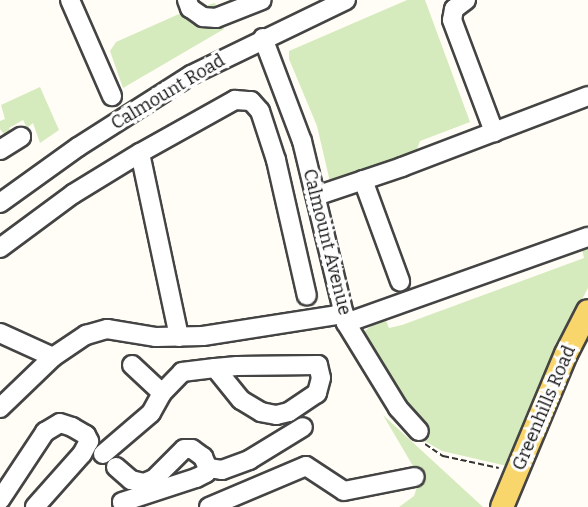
<!DOCTYPE html>
<style>
body{margin:0}
#map{position:relative;width:588px;height:507px;overflow:hidden;background:#fffdf5;font-family:Bitter,serif}
div>[style]{position:absolute}
.green>*{inset:0;background:#d5ebbd}
.path>*{height:2px;margin-top:-1px;transform-origin:0;background:repeating-linear-gradient(90deg,#333 0 6px,transparent 0 9px)}
.roads{filter:drop-shadow(2px 0 #444) drop-shadow(-2px 0 #444) drop-shadow(0 2px #444) drop-shadow(0 -2px #444)}
.minor>*{height:18px;margin:-9px;padding:0 9px;transform-origin:9px;border-radius:9px;background:#fff}
.major>*{height:22px;margin:-11px;padding:0 11px;transform-origin:11px;border-radius:11px;background:#f9d66b}
span{translate:-50% -50%;white-space:nowrap;text-align:center;line-height:1.15;-webkit-text-stroke:6px #fff;paint-order:stroke}
.street-label{font-size:18px;color:#111}
</style>
<div id="map">
<div class="green">
<div style="clip-path:polygon(407px 0,425px 0,470px 122px,420px 141px,416px 152px,335px 182px,330px 182px,317px 126px,289px 59px,289px 51px)"></div>
<div style="clip-path:polygon(215px 3px,224px 29px,123px 88px,110px 51px,116px 42px,179px 14px,202px 12px,208px 5px)"></div>
<div style="clip-path:polygon(40px 87px,59px 130px,40px 143px,33px 123px,27px 128px,23px 120px,9px 128px,13px 137px,6px 137px,0 129px,0 121px,5px 119px,1px 105px)"></div>
<div style="clip-path:polygon(588px 243px,588px 288px,553px 354px,507px 466px,442px 451px,419px 438px,411px 412px,364px 339px,365px 331px,384px 316px,389px 328px,402px 325px,584px 258px,581px 245px)"></div>
<div style="clip-path:polygon(383px 415px,483px 507px,399px 507px,414px 496px,420px 478px)"></div>
</div>
<div class="path">
<div style="left:425px;top:444px;width:22px;rotate:34deg"></div>
<div style="left:443px;top:456px;width:57px;rotate:12.1deg"></div>
</div>
<div class="roads">
<div class="minor">
<div style="left:70px;top:0;width:105px;rotate:66.4deg"></div>
<div style="left:187px;top:0;width:9px;rotate:69deg"></div>
<div style="left:190px;top:8px;width:16px;rotate:35deg"></div>
<div style="left:203px;top:17px;width:13px;rotate:4deg"></div>
<div style="left:216px;top:18px;width:49px;rotate:-21.4deg"></div>
<div style="left:466px;top:0;width:15px;rotate:143deg"></div>
<div style="left:454px;top:9px;width:11px;rotate:100deg"></div>
<div style="left:452px;top:20px;width:120px;rotate:69.4deg"></div>
<div style="left:263px;top:38px;width:110px;rotate:69.3deg"></div>
<div style="left:302px;top:141px;width:187px;rotate:76.4deg"></div>
<div style="left:346px;top:323px;width:100px;rotate:58.5deg"></div>
<div style="left:398px;top:408px;width:31px;rotate:48deg"></div>
<div style="left:0;top:150px;width:25px;rotate:-32deg"></div>
<div style="left:140px;top:153px;width:188px;rotate:78deg"></div>
<div style="left:363px;top:180px;width:108px;rotate:69.9deg"></div>
<div style="left:316px;top:196px;width:91px;rotate:-18.6deg"></div>
<div style="left:402px;top:167px;width:199px;rotate:-20.9deg"></div>
<div style="left:0;top:203px;width:96px;rotate:-35.7deg"></div>
<div style="left:78px;top:147px;width:134px;rotate:-32.5deg"></div>
<div style="left:191px;top:75px;width:172px;rotate:-25.8deg"></div>
<div style="left:0;top:248px;width:91px;rotate:-36.5deg"></div>
<div style="left:73px;top:194px;width:79px;rotate:-31.5deg"></div>
<div style="left:140px;top:153px;width:109px;rotate:-29.2deg"></div>
<div style="left:235px;top:100px;width:16px;rotate:4deg"></div>
<div style="left:251px;top:101px;width:13px;rotate:48deg"></div>
<div style="left:260px;top:111px;width:52px;rotate:71.9deg"></div>
<div style="left:276px;top:160px;width:139px;rotate:77.2deg"></div>
<div style="left:346px;top:323px;width:257px;rotate:-19.6deg"></div>
<div style="left:0;top:333px;width:58px;rotate:24.4deg"></div>
<div style="left:53px;top:357px;width:40px;rotate:-34deg"></div>
<div style="left:86px;top:335px;width:22px;rotate:-16deg"></div>
<div style="left:107px;top:329px;width:50px;rotate:9.3deg"></div>
<div style="left:156px;top:337px;width:47px;rotate:-1.2deg"></div>
<div style="left:203px;top:336px;width:143px;rotate:-8.9deg"></div>
<div style="left:162px;top:393px;width:29px;rotate:-46deg"></div>
<div style="left:182px;top:372px;width:33px;rotate:-7deg"></div>
<div style="left:215px;top:368px;width:22px;rotate:-5deg"></div>
<div style="left:237px;top:366px;width:81px;rotate:-0.7deg"></div>
<div style="left:318px;top:365px;width:13px;rotate:77deg"></div>
<div style="left:321px;top:378px;width:16px;rotate:105deg"></div>
<div style="left:317px;top:393px;width:34px;rotate:146deg"></div>
<div style="left:289px;top:412px;width:13px;rotate:167deg"></div>
<div style="left:276px;top:415px;width:15px;rotate:-169deg"></div>
<div style="left:261px;top:412px;width:23px;rotate:-149deg"></div>
<div style="left:241px;top:400px;width:41px;rotate:-129.1deg"></div>
<div style="left:0;top:408px;width:74px;rotate:-43.9deg"></div>
<div style="left:103px;top:454px;width:63px;rotate:-40.5deg"></div>
<div style="left:151px;top:413px;width:23px;rotate:-61deg"></div>
<div style="left:162px;top:393px;width:41px;rotate:-137deg"></div>
<div style="left:116px;top:467px;width:20px;rotate:41deg"></div>
<div style="left:131px;top:480px;width:13px;rotate:13deg"></div>
<div style="left:144px;top:483px;width:11px;rotate:-22deg"></div>
<div style="left:154px;top:479px;width:42px;rotate:-45deg"></div>
<div style="left:184px;top:449px;width:8px"></div>
<div style="left:192px;top:449px;width:14px;rotate:36deg"></div>
<div style="left:203px;top:457px;width:12px;rotate:66deg"></div>
<div style="left:208px;top:468px;width:5px;rotate:112deg"></div>
<div style="left:206px;top:473px;width:11px;rotate:153deg"></div>
<div style="left:196px;top:478px;width:78px;rotate:162deg"></div>
<div style="left:208px;top:468px;width:14px;rotate:8deg"></div>
<div style="left:222px;top:470px;width:29px;rotate:-20deg"></div>
<div style="left:249px;top:460px;width:63px;rotate:-31.4deg"></div>
<div style="left:0;top:500px;width:82px;rotate:-56.5deg"></div>
<div style="left:45px;top:432px;width:17px;rotate:-31deg"></div>
<div style="left:60px;top:423px;width:13px;rotate:18deg"></div>
<div style="left:72px;top:427px;width:16px;rotate:30deg"></div>
<div style="left:86px;top:435px;width:7px;rotate:63deg"></div>
<div style="left:89px;top:441px;width:15px;rotate:118deg"></div>
<div style="left:82px;top:454px;width:71px;rotate:131.6deg"></div>
<div style="left:209px;top:507px;width:105px;rotate:-22.9deg"></div>
<div style="left:306px;top:466px;width:45px;rotate:33.3deg"></div>
<div style="left:344px;top:491px;width:72px;rotate:-11.2deg"></div>
</div>
<div class="major">
<div style="left:502px;top:507px;width:166px;rotate:-67.3deg"></div>
<div style="left:566px;top:354px;width:48px;rotate:-62.9deg"></div>
</div>
</div>
<div class="street-label">
<span style="left:168px;top:92px;rotate:-31deg">Calmount Road</span>
<span style="left:327px;top:242px;rotate:76deg">Calmount Avenue</span>
<span style="left:544px;top:408px;rotate:-67deg">Greenhills Road</span>
</div>
</div>
